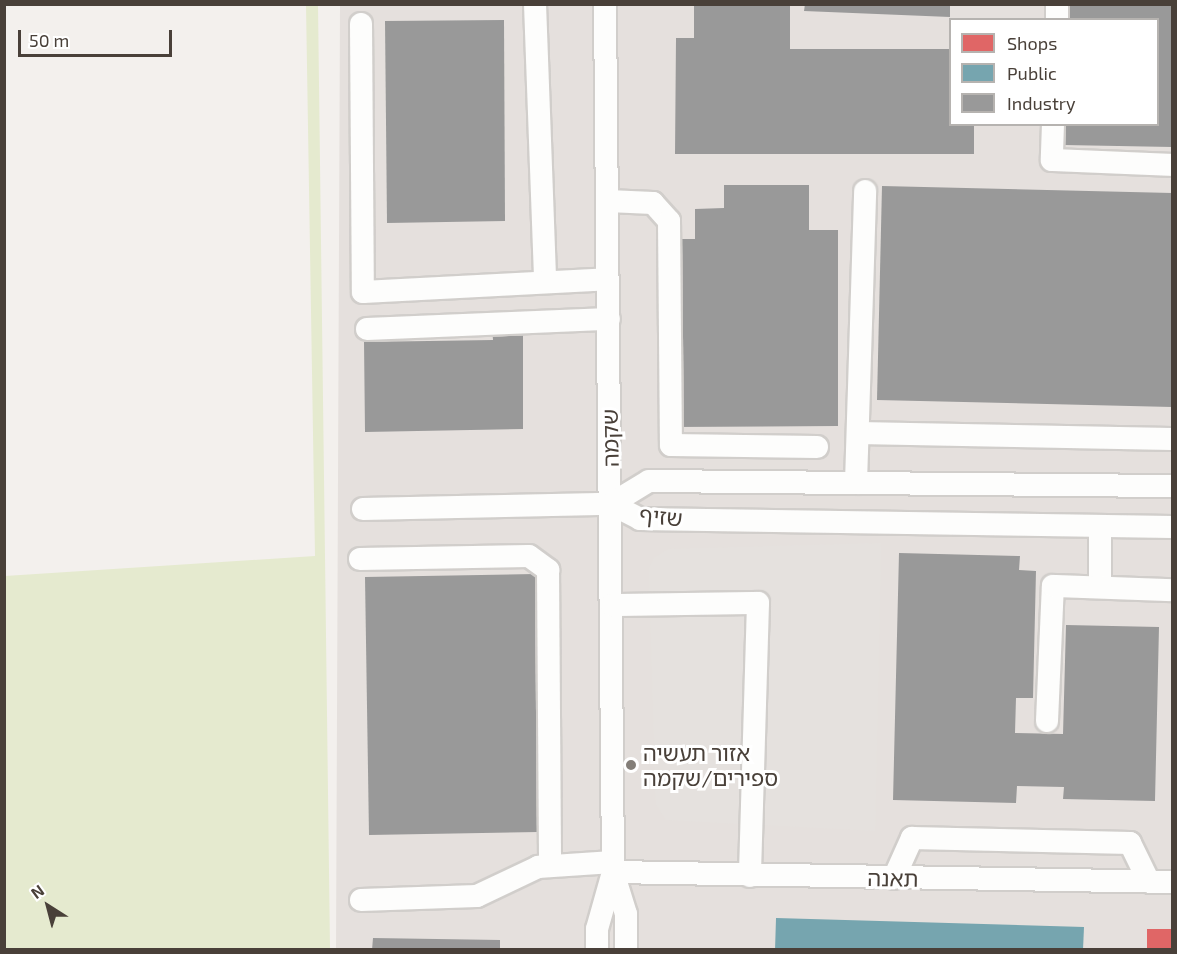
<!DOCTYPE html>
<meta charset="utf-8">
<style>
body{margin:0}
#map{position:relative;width:1177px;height:954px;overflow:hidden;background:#f3f0ed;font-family:"Exo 2","Noto Sans Hebrew",sans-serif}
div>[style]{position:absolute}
.industrial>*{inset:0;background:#e5e0dd}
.green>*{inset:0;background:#e5eacf}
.parking>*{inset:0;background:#e5e1de}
.shops>*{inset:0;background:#e06666}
.public>*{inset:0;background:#76a5af}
.industry>*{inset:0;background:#999}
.roads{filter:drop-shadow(2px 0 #d1cecb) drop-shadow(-2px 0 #d1cecb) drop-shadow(0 2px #d1cecb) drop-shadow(0 -2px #d1cecb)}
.minor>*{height:22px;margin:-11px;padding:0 11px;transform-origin:11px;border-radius:11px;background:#fdfdfc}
.dots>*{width:16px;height:16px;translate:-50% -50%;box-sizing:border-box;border:3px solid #fff;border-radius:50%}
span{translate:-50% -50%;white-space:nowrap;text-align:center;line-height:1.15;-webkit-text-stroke:6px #fff;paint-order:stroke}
.street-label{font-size:22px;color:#494039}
.poi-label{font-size:22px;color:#494039}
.left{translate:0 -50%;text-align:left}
.frame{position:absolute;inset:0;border:6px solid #494039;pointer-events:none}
.legend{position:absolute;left:949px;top:18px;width:210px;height:108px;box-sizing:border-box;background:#fff;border:2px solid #b6b3b0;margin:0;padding:8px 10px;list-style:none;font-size:18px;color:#494039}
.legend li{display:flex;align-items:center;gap:12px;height:30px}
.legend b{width:30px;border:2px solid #b6b3b0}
.north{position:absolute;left:18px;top:876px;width:60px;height:60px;-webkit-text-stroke:4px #fff;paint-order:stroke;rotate:324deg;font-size:16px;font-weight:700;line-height:24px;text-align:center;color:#494039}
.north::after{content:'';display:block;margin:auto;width:21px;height:27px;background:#494039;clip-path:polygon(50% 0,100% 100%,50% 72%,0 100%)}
.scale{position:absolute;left:18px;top:30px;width:154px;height:27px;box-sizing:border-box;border:3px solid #494039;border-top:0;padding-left:8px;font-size:18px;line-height:21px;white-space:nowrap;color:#494039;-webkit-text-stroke:4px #fff;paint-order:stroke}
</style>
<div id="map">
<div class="industrial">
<div style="clip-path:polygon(evenodd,340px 5px,1172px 5px,1172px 949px,336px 950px,340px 5px,950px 20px,1158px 20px,1158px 124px,950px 124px,950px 20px)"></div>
</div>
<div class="green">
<div style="clip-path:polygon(306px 5px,318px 5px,330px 949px,5px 949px,5px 576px,315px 556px)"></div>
</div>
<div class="parking">
<div style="clip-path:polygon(881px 543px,875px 831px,666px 820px,656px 804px,649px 569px,654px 558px,668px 549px)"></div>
</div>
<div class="shops">
<div style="clip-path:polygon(1147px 929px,1172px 929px,1172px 950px,1147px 950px)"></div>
</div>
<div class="public">
<div style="clip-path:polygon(776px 918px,1084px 927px,1083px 950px,775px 950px)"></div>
</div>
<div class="industry">
<div style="clip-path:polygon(694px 4px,790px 4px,790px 49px,950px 49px,950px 124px,974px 124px,974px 154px,675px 154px,676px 38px,694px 38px)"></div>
<div style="clip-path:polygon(805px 4px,950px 4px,950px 17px,804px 11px)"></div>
<div style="clip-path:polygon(1067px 4px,1172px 4px,1172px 147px,1064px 145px,1064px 124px,1158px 124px,1158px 20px,1067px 20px)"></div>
<div style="clip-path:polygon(504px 20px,505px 221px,387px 223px,385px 21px)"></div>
<div style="clip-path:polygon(724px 185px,809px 185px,809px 230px,838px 230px,838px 426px,672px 427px,672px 239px,695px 239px,695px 209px,724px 208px)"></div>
<div style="clip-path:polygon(882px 186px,1172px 193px,1172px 407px,877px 400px)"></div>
<div style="clip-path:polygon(492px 326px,523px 326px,523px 429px,365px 432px,364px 342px,493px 340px)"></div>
<div style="clip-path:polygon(899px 553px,1020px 556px,1019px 570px,1036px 571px,1033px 698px,1016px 698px,1015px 733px,1063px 734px,1066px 625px,1159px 627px,1155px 801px,1063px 799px,1064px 787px,1017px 786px,1016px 803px,893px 800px)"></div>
<div style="clip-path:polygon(535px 574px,538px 832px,369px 835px,365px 577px)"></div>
<div style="clip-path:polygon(373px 938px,500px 940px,500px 950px,372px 950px)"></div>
</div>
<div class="roads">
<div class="minor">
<div style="left:535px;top:4px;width:276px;rotate:87.9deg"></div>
<div style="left:605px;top:4px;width:868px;rotate:89.47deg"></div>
<div style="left:613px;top:872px;width:44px;rotate:72.8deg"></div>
<div style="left:626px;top:914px;width:36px;rotate:90deg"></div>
<div style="left:1057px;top:20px;width:16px;rotate:-90deg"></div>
<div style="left:361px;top:24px;width:268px;rotate:89.6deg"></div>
<div style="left:363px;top:292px;width:245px;rotate:-3deg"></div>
<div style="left:1053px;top:124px;width:36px;rotate:92deg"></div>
<div style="left:1052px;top:160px;width:120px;rotate:2.4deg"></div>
<div style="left:608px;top:201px;width:45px;rotate:2.5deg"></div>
<div style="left:653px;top:203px;width:24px;rotate:48deg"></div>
<div style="left:669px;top:221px;width:224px;rotate:89.5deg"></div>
<div style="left:671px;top:445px;width:146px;rotate:0.8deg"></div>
<div style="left:367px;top:329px;width:242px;rotate:-2.4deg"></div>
<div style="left:858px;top:433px;width:314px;rotate:1.1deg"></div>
<div style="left:856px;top:483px;width:292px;rotate:-88.2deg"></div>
<div style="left:611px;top:504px;width:44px;rotate:-31.2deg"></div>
<div style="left:649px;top:481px;width:523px;rotate:0.55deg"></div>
<div style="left:363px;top:509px;width:248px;rotate:-1.2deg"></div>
<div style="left:611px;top:504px;width:33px;rotate:27deg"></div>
<div style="left:640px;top:519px;width:532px;rotate:0.86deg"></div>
<div style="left:360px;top:559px;width:169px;rotate:-1deg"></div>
<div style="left:529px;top:556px;width:24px;rotate:36deg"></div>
<div style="left:548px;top:570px;width:296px;rotate:89.6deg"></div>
<div style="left:1100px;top:587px;width:61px;rotate:-90deg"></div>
<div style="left:612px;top:605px;width:146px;rotate:-0.8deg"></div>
<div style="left:758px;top:603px;width:273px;rotate:91.7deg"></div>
<div style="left:1047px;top:721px;width:135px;rotate:-87.5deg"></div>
<div style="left:1053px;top:586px;width:117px;rotate:2deg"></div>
<div style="left:613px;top:872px;width:559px;rotate:1.02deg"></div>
<div style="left:894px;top:878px;width:44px;rotate:-65.8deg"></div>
<div style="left:912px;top:838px;width:218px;rotate:1.3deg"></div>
<div style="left:1130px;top:843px;width:43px;rotate:64deg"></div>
<div style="left:361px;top:900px;width:116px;rotate:-2deg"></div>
<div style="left:477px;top:896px;width:68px;rotate:-25.4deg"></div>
<div style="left:538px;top:867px;width:75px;rotate:-3.8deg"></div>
<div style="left:597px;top:950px;width:21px;rotate:-90deg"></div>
<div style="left:597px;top:929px;width:59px;rotate:-74.3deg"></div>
</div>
</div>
<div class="dots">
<div style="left:631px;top:765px;background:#847e78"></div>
</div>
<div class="street-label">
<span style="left:610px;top:438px;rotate:-91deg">שקמה</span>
<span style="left:661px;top:516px;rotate:6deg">שזיף</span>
<span style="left:893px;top:878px;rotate:1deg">תאנה</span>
</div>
<div class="poi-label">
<span class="left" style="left:643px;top:765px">אזור תעשיה<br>ספירים/שקמה</span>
</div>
<div class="frame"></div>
<ul class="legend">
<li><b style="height:16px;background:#e06666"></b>Shops</li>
<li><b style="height:16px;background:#76a5af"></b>Public</li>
<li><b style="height:16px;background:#999"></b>Industry</li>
</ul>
<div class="north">N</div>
<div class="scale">50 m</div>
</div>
